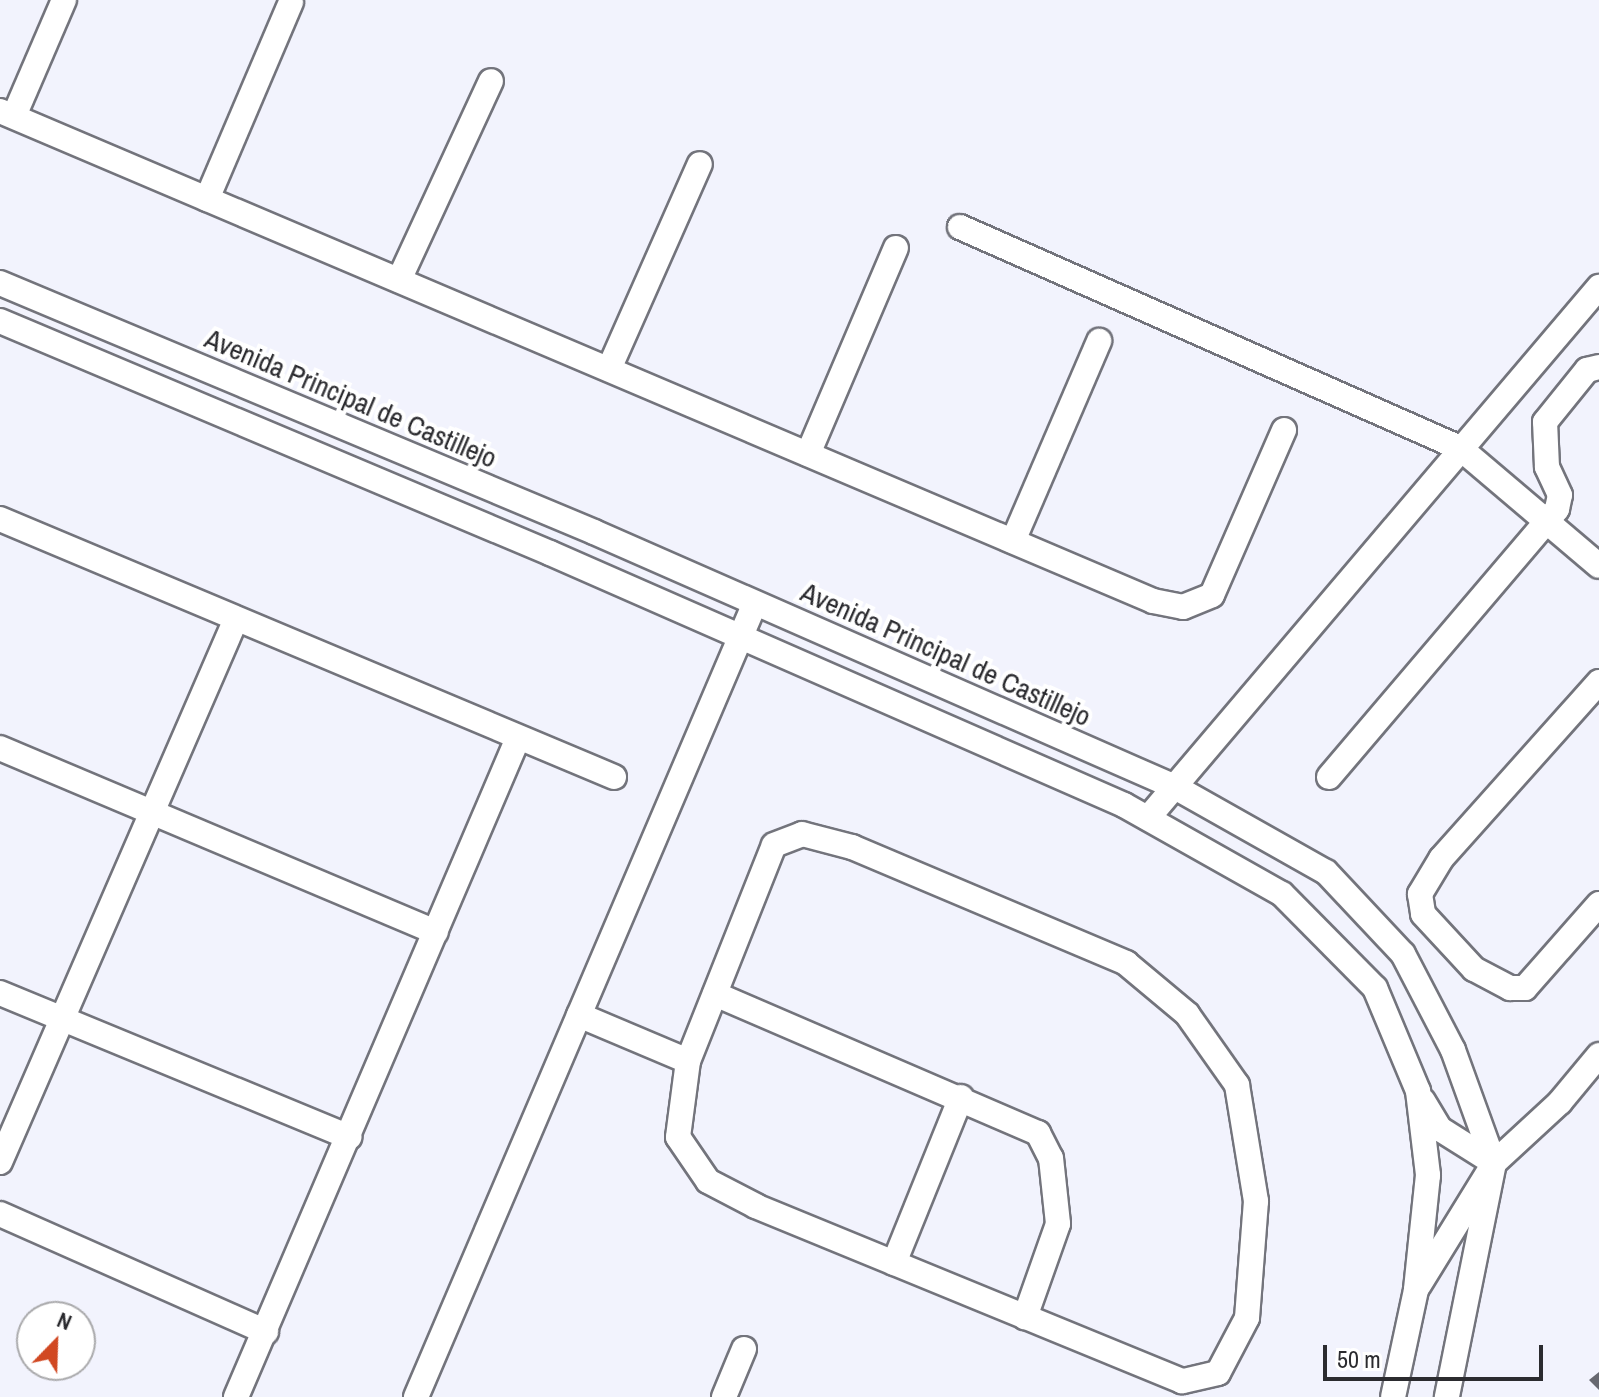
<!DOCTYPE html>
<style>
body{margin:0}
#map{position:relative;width:1599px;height:1397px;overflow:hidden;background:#f2f3fd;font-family:"Archivo Narrow",sans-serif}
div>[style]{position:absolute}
.building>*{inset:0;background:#676870}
.roads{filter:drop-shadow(2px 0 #73747c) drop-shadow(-2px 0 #73747c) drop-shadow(0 2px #73747c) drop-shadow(0 -2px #73747c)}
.minor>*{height:24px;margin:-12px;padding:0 12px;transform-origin:12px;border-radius:12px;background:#fff}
span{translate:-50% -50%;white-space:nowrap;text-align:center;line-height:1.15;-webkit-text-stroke:8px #fff;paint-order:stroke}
.street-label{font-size:28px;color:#2b2b2f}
.north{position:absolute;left:16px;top:1301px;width:80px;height:80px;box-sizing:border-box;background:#fff;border:2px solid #aaaaac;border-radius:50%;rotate:23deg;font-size:22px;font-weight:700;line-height:32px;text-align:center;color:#2b2b2f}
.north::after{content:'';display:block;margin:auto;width:28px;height:36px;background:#d14822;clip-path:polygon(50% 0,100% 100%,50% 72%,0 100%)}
.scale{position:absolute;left:1323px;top:1345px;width:220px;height:36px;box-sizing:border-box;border:4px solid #2b2b2f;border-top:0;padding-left:10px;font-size:24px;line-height:28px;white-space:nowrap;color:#2b2b2f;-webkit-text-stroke:6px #fff;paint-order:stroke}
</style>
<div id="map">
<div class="building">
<div style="clip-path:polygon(1599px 1372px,1599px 1390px,1589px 1380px)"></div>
</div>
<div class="roads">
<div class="minor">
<div style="left:0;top:111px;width:1253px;rotate:23.02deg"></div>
<div style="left:1153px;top:601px;width:31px;rotate:11deg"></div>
<div style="left:1183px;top:607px;width:31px;rotate:-22deg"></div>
<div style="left:1212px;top:595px;width:180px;rotate:-66.4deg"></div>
<div style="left:14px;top:116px;width:126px;rotate:-66.7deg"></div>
<div style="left:207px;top:199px;width:214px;rotate:-66.9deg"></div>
<div style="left:960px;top:227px;width:547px;rotate:23.85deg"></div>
<div style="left:1460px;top:448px;width:182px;rotate:40.3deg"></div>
<div style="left:399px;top:280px;width:219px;rotate:-65.2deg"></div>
<div style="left:0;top:283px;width:644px;rotate:22.74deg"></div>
<div style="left:594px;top:532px;width:634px;rotate:23.7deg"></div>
<div style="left:1175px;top:787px;width:173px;rotate:29.4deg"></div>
<div style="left:1326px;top:872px;width:112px;rotate:46.8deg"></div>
<div style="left:1403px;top:954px;width:108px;rotate:62.5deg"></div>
<div style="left:1453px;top:1050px;width:120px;rotate:70.1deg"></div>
<div style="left:1494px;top:1163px;width:239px;rotate:101.4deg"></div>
<div style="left:0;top:321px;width:597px;rotate:22.87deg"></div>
<div style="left:550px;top:553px;width:627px;rotate:23.7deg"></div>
<div style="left:1124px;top:805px;width:181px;rotate:29.4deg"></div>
<div style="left:1282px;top:894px;width:132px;rotate:45.3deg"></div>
<div style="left:1375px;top:988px;width:112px;rotate:67.3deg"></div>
<div style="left:1418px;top:1091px;width:85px;rotate:83.2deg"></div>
<div style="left:1428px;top:1175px;width:116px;rotate:96deg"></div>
<div style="left:1416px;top:1290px;width:109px;rotate:102.1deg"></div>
<div style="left:609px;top:369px;width:224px;rotate:-66.1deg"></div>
<div style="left:808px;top:454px;width:224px;rotate:-66.9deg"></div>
<div style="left:0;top:519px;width:666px;rotate:22.79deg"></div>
<div style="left:1013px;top:541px;width:218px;rotate:-66.7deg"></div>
<div style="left:1599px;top:682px;width:237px;rotate:131.8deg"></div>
<div style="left:1441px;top:859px;width:41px;rotate:121deg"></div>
<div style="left:1420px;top:894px;width:20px;rotate:81deg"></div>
<div style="left:1423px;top:914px;width:75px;rotate:47.2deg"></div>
<div style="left:1474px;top:969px;width:41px;rotate:27.8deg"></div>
<div style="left:1510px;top:988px;width:15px"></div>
<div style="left:1525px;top:988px;width:112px;rotate:-48.6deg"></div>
<div style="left:0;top:748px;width:473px;rotate:22.9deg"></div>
<div style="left:1329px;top:777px;width:352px;rotate:-49.6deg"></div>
<div style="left:1557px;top:509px;width:14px;rotate:-78deg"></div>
<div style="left:1560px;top:495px;width:31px;rotate:-115deg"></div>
<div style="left:1547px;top:467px;width:45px;rotate:-92.5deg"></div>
<div style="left:1545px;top:422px;width:67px;rotate:-51.1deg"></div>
<div style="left:1587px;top:370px;width:12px;rotate:-14deg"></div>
<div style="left:1148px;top:818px;width:697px;rotate:-49.66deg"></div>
<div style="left:802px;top:834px;width:52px;rotate:14.6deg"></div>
<div style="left:852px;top:847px;width:298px;rotate:22.9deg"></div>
<div style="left:1126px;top:963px;width:80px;rotate:39.9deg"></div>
<div style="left:1187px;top:1014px;width:87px;rotate:54.8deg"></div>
<div style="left:1237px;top:1085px;width:118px;rotate:80.7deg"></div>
<div style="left:1256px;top:1201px;width:117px;rotate:94.4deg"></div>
<div style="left:1247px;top:1318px;width:62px;rotate:117.8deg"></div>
<div style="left:1218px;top:1373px;width:37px;rotate:167deg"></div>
<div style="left:1182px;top:1381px;width:461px;rotate:-157.7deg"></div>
<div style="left:756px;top:1206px;width:54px;rotate:-152.5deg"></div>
<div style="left:708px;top:1181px;width:53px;rotate:-124.3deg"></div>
<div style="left:678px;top:1137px;width:77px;rotate:-82.5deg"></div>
<div style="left:688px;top:1061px;width:232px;rotate:-68.3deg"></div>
<div style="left:774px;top:845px;width:30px;rotate:-21deg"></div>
<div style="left:0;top:993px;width:378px;rotate:22.4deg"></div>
<div style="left:715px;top:994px;width:352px;rotate:23.3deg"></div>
<div style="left:1038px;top:1133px;width:28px;rotate:63deg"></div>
<div style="left:1051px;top:1158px;width:66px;rotate:83.9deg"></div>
<div style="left:1058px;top:1224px;width:99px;rotate:109.5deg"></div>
<div style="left:579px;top:1015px;width:118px;rotate:22.9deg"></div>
<div style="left:1423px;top:1101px;width:33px;rotate:59deg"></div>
<div style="left:1440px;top:1129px;width:64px;rotate:32.2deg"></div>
<div style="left:0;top:1162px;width:592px;rotate:-66.51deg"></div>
<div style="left:0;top:1214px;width:291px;rotate:23.9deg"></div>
<div style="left:894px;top:1263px;width:179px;rotate:-68deg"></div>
<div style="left:1419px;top:1285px;width:143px;rotate:-58.4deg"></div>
<div style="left:1494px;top:1163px;width:90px;rotate:-42.7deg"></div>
<div style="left:1560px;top:1102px;width:61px;rotate:-50.3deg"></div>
<div style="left:236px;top:1397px;width:717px;rotate:-66.83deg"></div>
<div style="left:416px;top:1397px;width:863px;rotate:-66.88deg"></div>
<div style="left:724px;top:1397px;width:52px;rotate:-67.4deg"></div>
</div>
</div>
<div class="street-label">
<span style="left:351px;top:398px;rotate:23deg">Avenida Principal de Castillejo</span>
<span style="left:946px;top:654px;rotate:24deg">Avenida Principal de Castillejo</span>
</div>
<div class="north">N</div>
<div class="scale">50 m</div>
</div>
